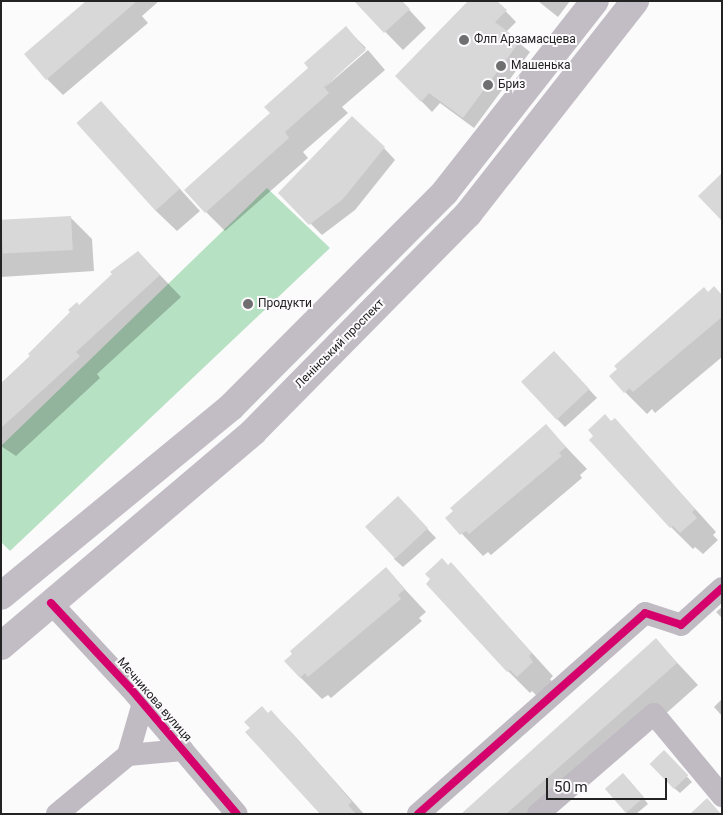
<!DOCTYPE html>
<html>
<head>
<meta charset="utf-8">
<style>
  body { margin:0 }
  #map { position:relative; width:723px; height:815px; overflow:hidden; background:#fcfbfc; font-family:Roboto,sans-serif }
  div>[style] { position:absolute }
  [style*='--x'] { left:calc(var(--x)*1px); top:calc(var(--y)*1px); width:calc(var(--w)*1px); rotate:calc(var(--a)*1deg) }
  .forest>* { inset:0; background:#b7e1c3 }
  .shadow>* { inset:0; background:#0003 }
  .building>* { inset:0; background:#d9d8d9; transform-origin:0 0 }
  .minor>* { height:22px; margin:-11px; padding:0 11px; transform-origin:11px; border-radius:11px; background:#c0bac2 }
  .major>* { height:28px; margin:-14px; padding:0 14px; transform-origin:14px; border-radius:14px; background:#c2bdc5 }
  .cycleway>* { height:8px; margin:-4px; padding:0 4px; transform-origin:4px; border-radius:4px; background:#d6006c }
  .dots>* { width:14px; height:14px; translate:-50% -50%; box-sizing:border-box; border:2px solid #fcfafd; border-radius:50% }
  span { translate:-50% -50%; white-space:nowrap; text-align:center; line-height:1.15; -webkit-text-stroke:4px #fcfafd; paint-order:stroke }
  .poi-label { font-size:12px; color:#232324 }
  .left { translate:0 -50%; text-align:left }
  .street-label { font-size:12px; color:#232324 }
  .frame { position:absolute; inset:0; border:2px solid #232324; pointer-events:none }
  .scale { position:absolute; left:546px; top:778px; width:121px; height:22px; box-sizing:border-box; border:2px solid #232324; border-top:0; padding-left:6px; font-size:15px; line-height:18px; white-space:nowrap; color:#232324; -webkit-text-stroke:4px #fcfafd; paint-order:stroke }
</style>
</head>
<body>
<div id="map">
  <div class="forest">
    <i style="clip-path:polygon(267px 188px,330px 248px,10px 551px,1px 542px,1px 446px)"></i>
  </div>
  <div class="shadow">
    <i style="clip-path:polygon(88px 1px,159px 1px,142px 16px,148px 23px,63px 95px,47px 79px)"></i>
    <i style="clip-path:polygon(355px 1px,401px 1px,426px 28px,403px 50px)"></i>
    <i style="clip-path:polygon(496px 1px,516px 22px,506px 32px,530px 52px,474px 128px,440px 103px,432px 112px,397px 76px)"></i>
    <i style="clip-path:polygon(538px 1px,570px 1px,558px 17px)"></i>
    <i style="clip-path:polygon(346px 28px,366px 48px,324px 88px,368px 50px,385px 70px,342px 107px,348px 113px,303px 152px,308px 158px,225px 231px,206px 212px,272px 113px)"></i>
    <i style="clip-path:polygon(101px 102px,200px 211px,177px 231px,155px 210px)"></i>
    <i style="clip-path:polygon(384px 148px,395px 160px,355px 210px,322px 235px,280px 193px)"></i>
    <i style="clip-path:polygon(70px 217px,92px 239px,94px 271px,1px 277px,1px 221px)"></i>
    <i style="clip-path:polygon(138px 252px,181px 297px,97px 374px,100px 378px,16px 456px,1px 446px,1px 384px)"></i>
    <i style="clip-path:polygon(708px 293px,722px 296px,722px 357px,655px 413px,652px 409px,647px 414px,625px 392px)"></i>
    <i style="clip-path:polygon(563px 361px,597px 398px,565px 427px,557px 419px)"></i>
    <i style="clip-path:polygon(615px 420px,716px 532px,713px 535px,718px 540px,703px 554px,695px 547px,693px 549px,671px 527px,590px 440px)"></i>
    <i style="clip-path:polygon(546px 426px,587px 469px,580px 475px,582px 478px,491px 555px,488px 552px,483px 556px,447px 518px)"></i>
    <i style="clip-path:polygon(398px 498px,436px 538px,403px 567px,394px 559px)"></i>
    <i style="clip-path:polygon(451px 564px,553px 676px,550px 679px,554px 684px,539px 698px,532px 691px,530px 693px,508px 671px,448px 566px)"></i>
    <i style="clip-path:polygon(386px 569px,426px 612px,419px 618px,422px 621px,331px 698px,328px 695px,322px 699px,300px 677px)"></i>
    <i style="clip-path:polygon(722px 607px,722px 618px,716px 612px)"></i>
    <i style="clip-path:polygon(656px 640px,698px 685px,553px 814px,463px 814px)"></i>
    <i style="clip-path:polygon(722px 699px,722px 716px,714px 707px)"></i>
    <i style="clip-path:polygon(271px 712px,293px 734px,364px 814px,322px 814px,268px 715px)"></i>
    <i style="clip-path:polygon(669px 757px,692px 782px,680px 793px,674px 788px)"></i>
    <i style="clip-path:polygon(629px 780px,648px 804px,636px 814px,628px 814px,607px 789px)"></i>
  </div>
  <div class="building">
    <i style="clip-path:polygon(86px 1px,137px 1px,46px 80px,24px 54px)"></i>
    <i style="clip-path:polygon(354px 1px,402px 1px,410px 9px,384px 33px)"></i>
    <i style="clip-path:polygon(468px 1px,497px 1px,507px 10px,495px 22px,520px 41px,463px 118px,429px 93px,421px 102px,395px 76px)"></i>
    <i style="clip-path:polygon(346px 26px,366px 50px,324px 87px,329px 93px,285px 132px,289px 138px,205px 213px,184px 190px,270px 113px,264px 107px,308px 68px,304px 63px)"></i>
    <i style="left:101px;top:101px;width:118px;height:33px;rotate:48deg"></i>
    <i style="clip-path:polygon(352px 116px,385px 147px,343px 199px,309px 225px,278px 193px)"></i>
    <i style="clip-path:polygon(722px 173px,722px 221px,698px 196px)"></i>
    <i style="left:71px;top:216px;width:34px;height:70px;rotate:87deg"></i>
    <i style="clip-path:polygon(138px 251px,160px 275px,76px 352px,80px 356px,1px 428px,1px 383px,30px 356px,28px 354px,70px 312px,68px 310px,77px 302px,79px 305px,112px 274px,110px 272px)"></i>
    <i style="clip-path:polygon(714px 286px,722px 295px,722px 317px,633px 392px,629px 388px,624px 393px,609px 376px,617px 369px,614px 366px,704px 287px,708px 292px)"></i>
    <i style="left:554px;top:351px;width:52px;height:45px;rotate:47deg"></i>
    <i style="clip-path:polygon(605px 414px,611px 421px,615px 418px,695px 509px,692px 512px,697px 518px,680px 533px,673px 526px,670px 528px,589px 440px,593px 436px,588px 430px)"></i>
    <i style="clip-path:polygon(546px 424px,566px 447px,559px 453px,562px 456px,469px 534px,466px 531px,460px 535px,445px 518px,453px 511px,450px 508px)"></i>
    <i style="left:398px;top:496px;width:44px;height:45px;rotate:47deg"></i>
    <i style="clip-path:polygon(442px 558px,448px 565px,451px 562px,532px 653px,529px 656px,533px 662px,517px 677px,510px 670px,507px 672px,426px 584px,430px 579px,425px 574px)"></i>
    <i style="clip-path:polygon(386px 567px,405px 589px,398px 595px,401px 599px,308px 677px,305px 673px,300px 678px,284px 661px,292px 654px,290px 651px)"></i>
    <i style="clip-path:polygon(656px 638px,677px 663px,506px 814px,461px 814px)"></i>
    <i style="clip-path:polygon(262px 706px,268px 713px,271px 710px,330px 776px,352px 802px,348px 805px,356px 814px,320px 814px,245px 732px,250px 728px,244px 722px)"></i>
    <i style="left:664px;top:750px;width:35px;height:20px;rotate:46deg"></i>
    <i style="left:623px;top:773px;width:32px;height:24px;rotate:49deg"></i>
    <i style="clip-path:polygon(707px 798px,721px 814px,690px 814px)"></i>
  </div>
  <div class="minor">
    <i style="--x:51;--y:603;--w:116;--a:47.1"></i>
    <i style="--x:130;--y:688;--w:165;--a:49.7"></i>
    <i style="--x:143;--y:703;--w:54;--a:106.1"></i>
    <i style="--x:128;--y:755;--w:55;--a:-5.2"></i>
    <i style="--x:57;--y:814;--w:92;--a:-39.7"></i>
    <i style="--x:418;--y:814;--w:303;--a:-41.5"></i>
    <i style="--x:645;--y:613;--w:38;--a:18"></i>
    <i style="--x:681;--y:625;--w:55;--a:-42.1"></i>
    <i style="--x:538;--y:814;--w:153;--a:-40.8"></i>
    <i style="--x:654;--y:714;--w:107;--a:50.3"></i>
  </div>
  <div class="major">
    <i style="--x:1;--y:596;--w:298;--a:-39.4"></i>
    <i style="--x:231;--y:407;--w:303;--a:-45.1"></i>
    <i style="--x:445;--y:192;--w:243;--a:-51.9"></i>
    <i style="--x:1;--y:646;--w:331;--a:-40.3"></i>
    <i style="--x:253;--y:432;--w:306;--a:-45.4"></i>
    <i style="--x:468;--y:214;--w:271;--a:-51.9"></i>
  </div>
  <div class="cycleway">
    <i style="--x:51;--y:603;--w:116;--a:47.1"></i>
    <i style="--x:130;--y:688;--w:165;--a:49.7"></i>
    <i style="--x:418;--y:814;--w:303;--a:-41.5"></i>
    <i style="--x:645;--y:613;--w:38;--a:18"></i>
    <i style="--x:681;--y:625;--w:55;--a:-42.1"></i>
  </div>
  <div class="dots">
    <i style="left:464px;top:40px;background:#6f6f70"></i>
    <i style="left:501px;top:66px;background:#6f6f70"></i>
    <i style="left:488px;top:85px;background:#6f6f70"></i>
    <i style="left:248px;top:304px;background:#6f6f70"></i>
  </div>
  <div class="poi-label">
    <span class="left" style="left:474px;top:40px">Флп Арзамасцева</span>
    <span class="left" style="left:511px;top:66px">Машенька</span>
    <span class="left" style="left:498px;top:85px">Бриз</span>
    <span class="left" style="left:258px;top:304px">Продукти</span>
  </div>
  <div class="street-label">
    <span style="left:340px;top:344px;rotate:-45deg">Ленінський проспект</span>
    <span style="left:154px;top:700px;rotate:49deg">Мєчникова вулиця</span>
  </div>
  <div class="frame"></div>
  <div class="scale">50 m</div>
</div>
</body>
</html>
